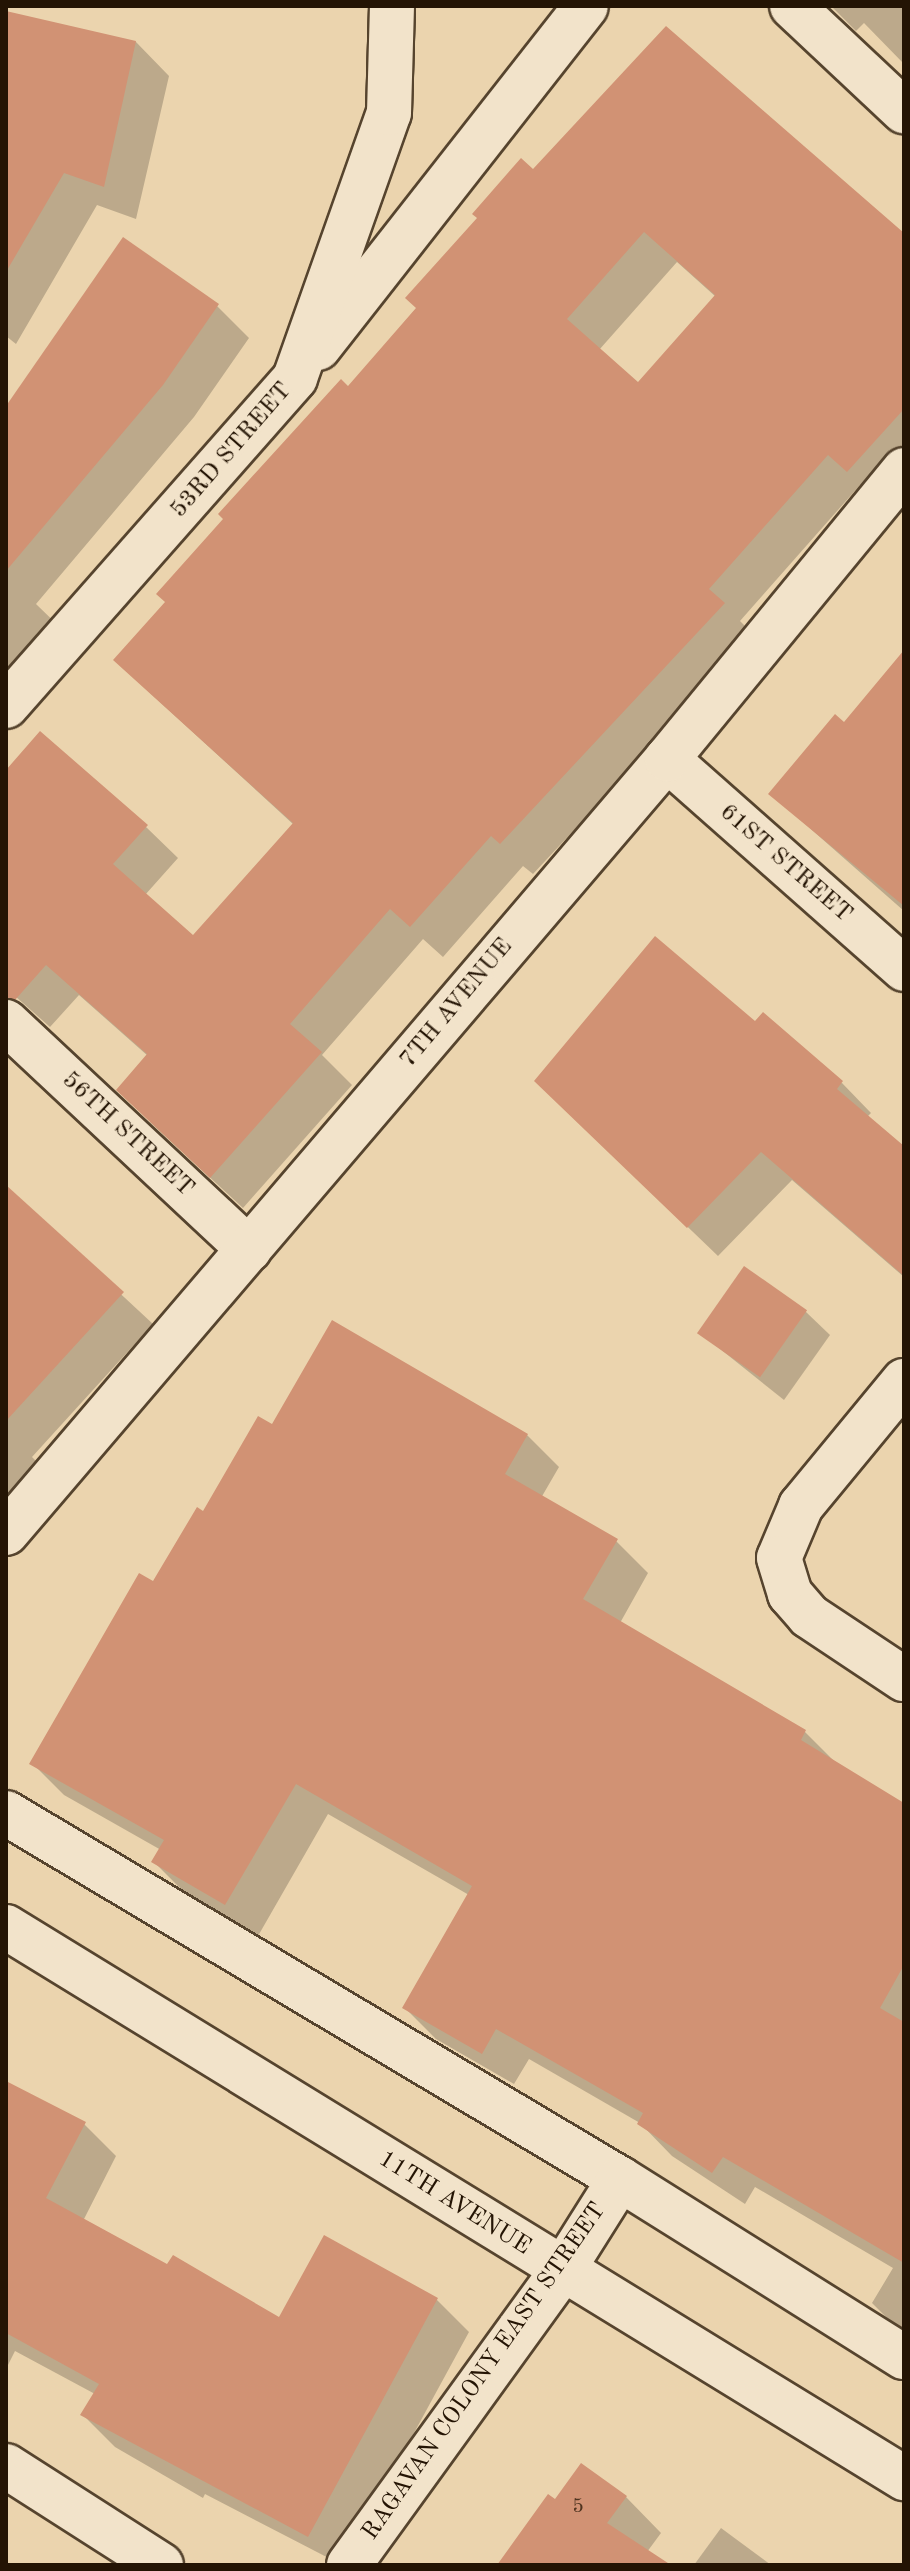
<!DOCTYPE html>
<html>
<head>
<meta charset="utf-8">
<style>
  body { margin:0 }
  #map { position:relative; width:910px; height:2571px; overflow:hidden; background:#ebd4ae; font-family:"Old Standard TT",serif }
  div>[style] { position:absolute }
  [style*='--x'] { left:calc(var(--x)*1px); top:calc(var(--y)*1px); width:calc(var(--w)*1px); rotate:calc(var(--a)*1deg) }
  .shadow>* { inset:0; background:#0003 }
  .building>* { inset:0; background:#d19274; transform-origin:0 0 }
  .roads { filter:drop-shadow(2px 0 #56442e) drop-shadow(-2px 0 #56442e) drop-shadow(0 2px #56442e) drop-shadow(0 -2px #56442e) }
  .street>* { height:44px; margin:-22px; padding:0 22px; transform-origin:22px; border-radius:22px; background:#f2e3ca }
  .secondary>* { height:44px; margin:-22px; padding:0 22px; transform-origin:22px; border-radius:22px; background:#f2e3ca }
  span { translate:-50% -50%; white-space:nowrap; text-align:center; line-height:1.15; -webkit-text-stroke:7px #f2e3ca; paint-order:stroke }
  .number-label { font-size:20px; color:#4f3420 }
  .number-label span { -webkit-text-stroke-width:0 }
  .street-label { font-size:24px; color:#241404 }
  .frame { position:absolute; inset:0; border:8px solid #241404; pointer-events:none }
</style>
</head>
<body>
<div id="map">
  <div class="shadow">
    <i style="clip-path:polygon(831px 6px,904px 6px,904px 64px,864px 23px,856px 31px)"></i>
    <i style="clip-path:polygon(6px 13px,136px 42px,169px 76px,136px 219px,97px 205px,16px 344px,6px 336px)"></i>
    <i style="clip-path:polygon(evenodd,533px 172px,904px 236px,904px 476px,880px 502px,860px 485px,740px 621px,755px 636px,533px 874px,523px 866px,443px 957px,423px 939px,322px 1055px,352px 1085px,243px 1208px,150px 1122px,148px 1056px,79px 995px,50px 1027px,6px 988px,6px 773px,146px 827px,178px 858px,145px 895px,193px 938px,294px 825px,148px 691px,348px 388px,533px 172px,677px 262px,716px 297px,638px 385px,599px 350px,677px 262px)"></i>
    <i style="clip-path:polygon(217px 306px,249px 338px,194px 417px,36px 604px,71px 638px,6px 701px,6px 409px)"></i>
    <i style="clip-path:polygon(904px 653px,904px 911px,771px 794px,844px 725px)"></i>
    <i style="clip-path:polygon(842px 1083px,871px 1113px,867px 1117px,904px 1149px,904px 1277px,792px 1180px,718px 1256px,567px 1111px)"></i>
    <i style="clip-path:polygon(12px 1193px,153px 1324px,32px 1457px,46px 1471px,6px 1514px,6px 1200px)"></i>
    <i style="clip-path:polygon(744px 1269px,806px 1312px,830px 1335px,784px 1400px,699px 1332px)"></i>
    <i style="clip-path:polygon(273px 1427px,527px 1435px,559px 1467px,541px 1498px,616px 1541px,648px 1573px,620px 1623px,805px 1732px,837px 1764px,904px 1804px,904px 2335px,872px 2303px,893px 2268px,755px 2187px,745px 2204px,672px 2156px,640px 2123px,529px 2059px,514px 2084px,436px 2039px,404px 2007px,469px 1895px,328px 1814px,258px 1936px,186px 1894px,154px 1862px,161px 1850px,64px 1795px,32px 1763px,204px 1514px)"></i>
    <i style="clip-path:polygon(6px 2099px,84px 2124px,116px 2156px,83px 2221px,168px 2267px,280px 2319px,437px 2300px,469px 2332px,342px 2565px,205px 2494px,203px 2498px,115px 2447px,83px 2415px,95px 2394px,15px 2351px,6px 2369px)"></i>
    <i style="clip-path:polygon(626px 2497px,661px 2533px,647px 2552px,667px 2565px,500px 2565px,556px 2502px)"></i>
    <i style="clip-path:polygon(721px 2528px,771px 2565px,694px 2565px)"></i>
  </div>
  <div class="building">
    <i style="clip-path:polygon(6px 11px,136px 41px,104px 187px,64px 173px,6px 272px)"></i>
    <i style="clip-path:polygon(evenodd,666px 26px,904px 233px,904px 409px,847px 472px,828px 455px,709px 589px,725px 603px,500px 844px,491px 836px,410px 927px,390px 909px,290px 1024px,322px 1052px,210px 1178px,116px 1090px,147px 1054px,46px 965px,15px 1000px,6px 998px,6px 770px,40px 731px,148px 825px,113px 864px,193px 935px,293px 823px,113px 660px,165px 602px,156px 594px,223px 519px,218px 514px,341px 379px,348px 386px,416px 308px,405px 298px,477px 218px,472px 214px,521px 158px,533px 169px,666px 26px,644px 232px,715px 295px,638px 382px,567px 319px,644px 232px)"></i>
    <i style="clip-path:polygon(123px 237px,219px 304px,163px 385px,6px 571px,6px 406px)"></i>
    <i style="clip-path:polygon(904px 650px,904px 906px,768px 794px,835px 714px,844px 722px)"></i>
    <i style="clip-path:polygon(655px 936px,755px 1021px,763px 1012px,843px 1081px,837px 1089px,904px 1146px,904px 1276px,761px 1152px,687px 1228px,534px 1081px)"></i>
    <i style="clip-path:polygon(6px 1185px,124px 1292px,6px 1421px)"></i>
    <i style="left:744px;top:1266px;width:77px;height:82px;rotate:35deg"></i>
    <i style="clip-path:polygon(332px 1320px,528px 1434px,505px 1474px,618px 1539px,583px 1599px,806px 1730px,801px 1740px,904px 1803px,904px 1965px,880px 2008px,904px 2022px,904px 2263px,723px 2157px,712px 2173px,637px 2124px,643px 2113px,496px 2029px,482px 2054px,402px 2008px,472px 1886px,296px 1784px,225px 1905px,151px 1862px,164px 1840px,29px 1764px,139px 1573px,153px 1581px,197px 1507px,203px 1511px,258px 1416px,272px 1424px)"></i>
    <i style="clip-path:polygon(6px 2081px,86px 2122px,46px 2198px,167px 2264px,173px 2255px,279px 2317px,324px 2235px,438px 2298px,308px 2537px,80px 2415px,99px 2384px,6px 2333px)"></i>
    <i style="clip-path:polygon(581px 2463px,627px 2496px,607px 2523px,671px 2565px,497px 2565px,548px 2494px,555px 2499px)"></i>
  </div>
  <div class="roads">
    <div class="street">
      <i style="--x:792;--y:6;--w:154;--a:43.2"></i>
      <i style="--x:318;--y:348;--w:434;--a:-51.9"></i>
      <i style="--x:6;--y:706;--w:437;--a:-48.6"></i>
      <i style="--x:295;--y:378;--w:281;--a:-70.5"></i>
      <i style="--x:389;--y:113;--w:107;--a:-88.4"></i>
      <i style="--x:667;--y:759;--w:317;--a:41.5"></i>
      <i style="--x:6;--y:1022;--w:333;--a:43.1"></i>
      <i style="--x:904;--y:1381;--w:162;--a:129.5"></i>
      <i style="--x:801;--y:1506;--w:56;--a:112.9"></i>
      <i style="--x:779;--y:1558;--w:38;--a:73"></i>
      <i style="--x:790;--y:1594;--w:29;--a:49"></i>
      <i style="--x:809;--y:1616;--w:114;--a:33.6"></i>
      <i style="--x:6;--y:2466;--w:184;--a:32.6"></i>
    </div>
    <div class="secondary">
      <i style="--x:6;--y:1533;--w:1018;--a:-49.5"></i>
      <i style="--x:667;--y:759;--w:374;--a:-50.6"></i>
      <i style="--x:6;--y:1813;--w:715;--a:30.8"></i>
      <i style="--x:620;--y:2179;--w:335;--a:32.1"></i>
      <i style="--x:6;--y:1927;--w:1054;--a:31.53"></i>
      <i style="--x:349;--y:2565;--w:363;--a:-54.1"></i>
      <i style="--x:562;--y:2271;--w:109;--a:-57.8"></i>
    </div>
  </div>
  <div class="number-label">
    <span style="left:578px;top:2507px">5</span>
  </div>
  <div class="street-label">
    <span style="left:232px;top:451px;rotate:-49deg">53RD STREET</span>
    <span style="left:785px;top:864px;rotate:41deg">61ST STREET</span>
    <span style="left:457px;top:1004px;rotate:-50deg">7TH AVENUE</span>
    <span style="left:127px;top:1135px;rotate:43deg">56TH STREET</span>
    <span style="left:454px;top:2204px;rotate:32deg">11TH AVENUE</span>
    <span style="left:485px;top:2372px;rotate:-55deg">RAGAVAN COLONY EAST STREET</span>
  </div>
  <div class="frame"></div>
</div>
</body>
</html>
